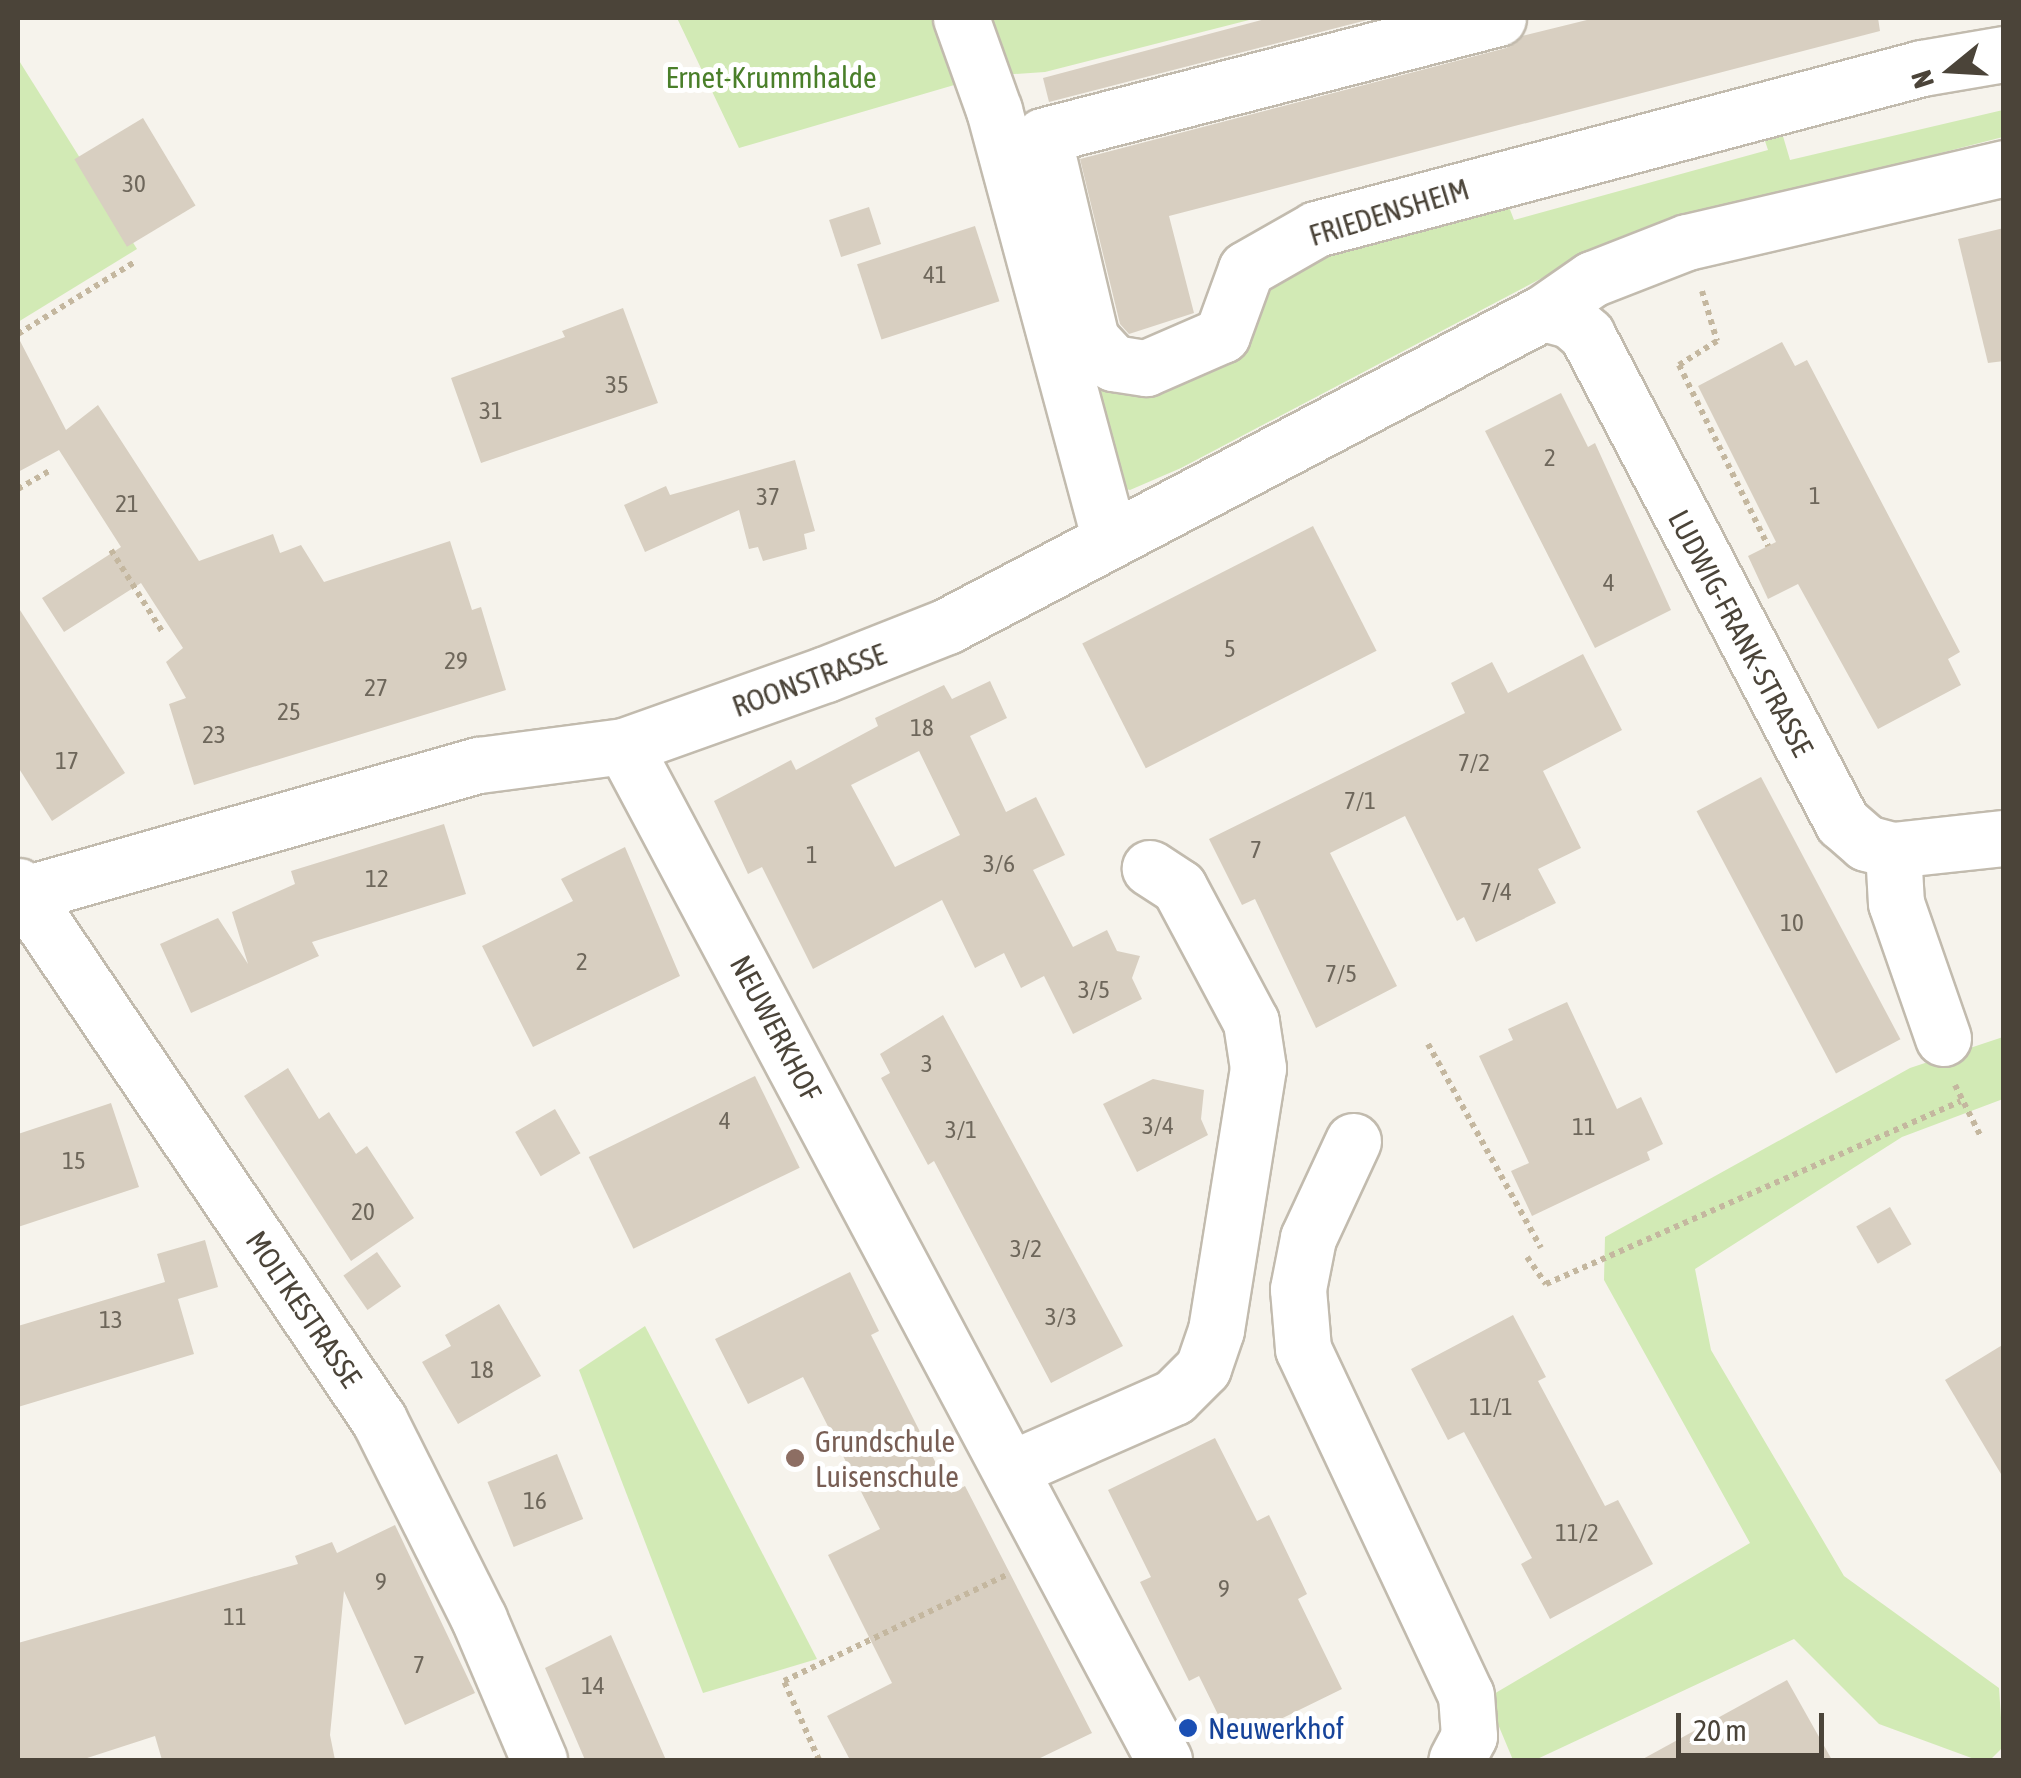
<!DOCTYPE html>
<html>
<head>
<meta charset="utf-8">
<style>
  body { margin:0 }
  #map { position:relative; width:2021px; height:1778px; overflow:hidden; background:#f6f3ec; font-family:"Asap Condensed",sans-serif }
  div>[style] { position:absolute }
  [style*='--x'] { left:calc(var(--x)*1px); top:calc(var(--y)*1px); width:calc(var(--w)*1px); rotate:calc(var(--a)*1deg) }
  .green>* { inset:0; background:#d2eab5 }
  .building>* { inset:0; background:#d8cfc1; transform-origin:0 0 }
  .path>* { height:6px; margin-top:-3px; transform-origin:0; background:repeating-linear-gradient(90deg,#c4b79f 0 5px,transparent 0 10px) }
  .roads { filter:drop-shadow(2px 0 #c2bbae) drop-shadow(-2px 0 #c2bbae) drop-shadow(0 2px #c2bbae) drop-shadow(0 -2px #c2bbae) }
  .minor>* { height:55px; margin:-27.5px; padding:0 27.5px; transform-origin:27.5px; border-radius:27.5px; background:#fff }
  .dots>* { width:28px; height:28px; translate:-50% -50%; box-sizing:border-box; border:5px solid #fff; border-radius:50% }
  span { translate:-50% -50%; white-space:nowrap; text-align:center; line-height:1.15; -webkit-text-stroke:10px #fff; paint-order:stroke }
  .number-label { font-size:25px; color:#6e675b }
  .number-label span { -webkit-text-stroke-width:0 }
  .park-label { font-size:30px; color:#4a7f2a }
  .street-label { font-size:30px; color:#4b4439 }
  .education-label { font-size:30px; color:#785e54 }
  .left { translate:0 -50%; text-align:left }
  .transit-label { font-size:30px; color:#164399 }
  .frame { position:absolute; inset:0; border:20px solid #4b4439; pointer-events:none }
  .north { position:absolute; left:1901px; top:20px; width:100px; height:100px; -webkit-text-stroke:8px #fff; paint-order:stroke; rotate:252deg; font-size:28px; font-weight:700; line-height:40px; text-align:center; color:#4b4439 }
  .north::after { content:''; display:block; margin:auto; width:35px; height:45px; background:#4b4439; clip-path:polygon(50% 0,100% 100%,50% 72%,0 100%) }
  .scale { position:absolute; left:1676px; top:1713px; width:148px; height:45px; box-sizing:border-box; border:5px solid #4b4439; border-top:0; padding-left:12px; font-size:30px; line-height:35px; white-space:nowrap; color:#4b4439; -webkit-text-stroke:8px #fff; paint-order:stroke }
</style>
</head>
<body>
<div id="map">
  <div class="green">
    <i style="clip-path:polygon(677px 18px,1257px 18px,1045px 72px,985px 76px,739px 148px)"></i>
    <i style="clip-path:polygon(18px 59px,137px 249px,18px 322px)"></i>
    <i style="clip-path:polygon(2003px 110px,2003px 137px,1715px 211px,1597px 249px,1181px 468px,1130px 490px,1114px 486px,1082px 358px,1118px 391px,1145px 392px,1245px 347px,1268px 291px,1300px 262px,1502px 189px,1514px 220px,1768px 150px,1761px 129px,1780px 126px,1790px 160px)"></i>
    <i style="clip-path:polygon(2003px 1037px,2003px 1099px,1902px 1137px,1695px 1269px,1711px 1350px,1844px 1576px,1999px 1688px,2003px 1747px,1990px 1760px,1977px 1760px,1879px 1724px,1794px 1639px,1535px 1760px,1513px 1760px,1487px 1698px,1750px 1543px,1604px 1280px,1605px 1237px,1910px 1068px)"></i>
    <i style="clip-path:polygon(645px 1326px,817px 1659px,703px 1693px,579px 1370px)"></i>
  </div>
  <div class="building">
    <i style="clip-path:polygon(1269px 18px,1375px 18px,1049px 102px,1043px 78px)"></i>
    <i style="clip-path:polygon(1595px 18px,1878px 18px,1880px 31px,1169px 216px,1194px 313px,1129px 334px,1120px 324px,1080px 159px,1506px 48px,1522px 36px)"></i>
    <i style="left:143px;top:118px;width:102px;height:80px;rotate:59deg"></i>
    <i style="left:869px;top:207px;width:39px;height:42px;rotate:72deg"></i>
    <i style="left:975px;top:226px;width:79px;height:124px;rotate:72deg"></i>
    <i style="clip-path:polygon(2004px 228px,2004px 361px,1988px 363px,1958px 239px)"></i>
    <i style="clip-path:polygon(623px 308px,658px 403px,481px 463px,451px 378px,565px 337px,562px 331px)"></i>
    <i style="clip-path:polygon(18px 337px,66px 430px,98px 405px,199px 561px,273px 534px,280px 553px,301px 545px,324px 582px,450px 541px,472px 610px,481px 607px,506px 690px,194px 785px,169px 704px,186px 698px,166px 662px,183px 648px,141px 583px,64px 632px,42px 598px,121px 547px,59px 450px,18px 472px)"></i>
    <i style="clip-path:polygon(1782px 342px,1795px 366px,1807px 360px,1960px 652px,1948px 659px,1961px 685px,1878px 729px,1798px 584px,1768px 599px,1748px 556px,1776px 542px,1698px 386px)"></i>
    <i style="clip-path:polygon(1561px 393px,1588px 447px,1595px 443px,1671px 610px,1595px 648px,1485px 431px)"></i>
    <i style="clip-path:polygon(795px 460px,815px 531px,804px 534px,807px 549px,763px 561px,758px 547px,749px 549px,739px 510px,645px 552px,624px 505px,666px 486px,670px 495px)"></i>
    <i style="left:1313px;top:526px;width:140px;height:259px;rotate:63deg"></i>
    <i style="clip-path:polygon(18px 607px,125px 773px,52px 821px,18px 767px)"></i>
    <i style="clip-path:polygon(1583px 654px,1622px 730px,1543px 771px,1581px 848px,1538px 869px,1556px 903px,1476px 942px,1464px 917px,1457px 921px,1405px 816px,1330px 853px,1397px 986px,1316px 1028px,1255px 899px,1242px 905px,1209px 839px,1465px 713px,1451px 683px,1492px 662px,1508px 693px)"></i>
    <i style="clip-path:polygon(evenodd,990px 681px,1007px 718px,970px 736px,1006px 812px,1036px 797px,1065px 855px,1033px 870px,1073px 947px,1107px 930px,1117px 951px,1140px 956px,1132px 978px,1142px 999px,1073px 1034px,1044px 976px,1021px 988px,1004px 953px,975px 968px,942px 900px,813px 969px,762px 867px,748px 874px,714px 801px,791px 760px,796px 770px,878px 726px,875px 718px,944px 685px,952px 699px,990px 681px,919px 751px,960px 835px,895px 867px,851px 785px,919px 751px)"></i>
    <i style="left:1761px;top:777px;width:297px;height:73px;rotate:62deg"></i>
    <i style="clip-path:polygon(444px 824px,466px 894px,312px 942px,319px 956px,191px 1013px,160px 944px,218px 918px,248px 964px,232px 912px,295px 884px,291px 871px)"></i>
    <i style="clip-path:polygon(625px 847px,680px 976px,533px 1047px,482px 946px,573px 901px,561px 879px)"></i>
    <i style="clip-path:polygon(1567px 1002px,1617px 1109px,1641px 1097px,1663px 1144px,1647px 1152px,1650px 1160px,1532px 1216px,1511px 1171px,1529px 1163px,1479px 1056px,1513px 1040px,1508px 1029px)"></i>
    <i style="clip-path:polygon(943px 1015px,1123px 1346px,1051px 1383px,934px 1161px,928px 1165px,881px 1078px,890px 1073px,880px 1054px)"></i>
    <i style="clip-path:polygon(288px 1068px,319px 1119px,329px 1112px,356px 1154px,367px 1146px,414px 1218px,351px 1261px,244px 1096px)"></i>
    <i style="left:755px;top:1076px;width:102px;height:185px;rotate:64deg"></i>
    <i style="clip-path:polygon(1153px 1079px,1204px 1090px,1201px 1119px,1208px 1135px,1137px 1172px,1103px 1104px)"></i>
    <i style="clip-path:polygon(111px 1103px,139px 1187px,18px 1227px,18px 1134px)"></i>
    <i style="left:555px;top:1109px;width:51px;height:46px;rotate:60deg"></i>
    <i style="left:1890px;top:1207px;width:43px;height:39px;rotate:60deg"></i>
    <i style="clip-path:polygon(205px 1240px,218px 1287px,178px 1299px,194px 1354px,18px 1407px,18px 1326px,165px 1282px,157px 1254px)"></i>
    <i style="left:377px;top:1252px;width:42px;height:41px;rotate:55deg"></i>
    <i style="clip-path:polygon(850px 1272px,879px 1331px,871px 1335px,951px 1493px,965px 1486px,1092px 1733px,1036px 1760px,850px 1760px,827px 1716px,892px 1683px,828px 1555px,880px 1529px,803px 1377px,748px 1404px,715px 1339px)"></i>
    <i style="clip-path:polygon(499px 1304px,541px 1376px,458px 1424px,422px 1362px,451px 1346px,445px 1335px)"></i>
    <i style="clip-path:polygon(1513px 1315px,1546px 1377px,1538px 1381px,1605px 1506px,1618px 1500px,1653px 1564px,1550px 1619px,1521px 1564px,1532px 1558px,1464px 1432px,1448px 1440px,1411px 1369px)"></i>
    <i style="clip-path:polygon(2004px 1344px,2004px 1479px,1945px 1380px)"></i>
    <i style="clip-path:polygon(1215px 1438px,1257px 1521px,1269px 1515px,1307px 1594px,1298px 1599px,1342px 1689px,1232px 1743px,1199px 1676px,1189px 1681px,1140px 1582px,1151px 1577px,1108px 1490px)"></i>
    <i style="left:557px;top:1454px;width:70px;height:75px;rotate:68deg"></i>
    <i style="clip-path:polygon(395px 1525px,475px 1693px,405px 1725px,344px 1591px,330px 1735px,335px 1760px,162px 1760px,155px 1736px,81px 1760px,18px 1760px,18px 1643px,298px 1564px,295px 1556px,332px 1542px,337px 1553px)"></i>
    <i style="clip-path:polygon(611px 1635px,641px 1703px,666px 1760px,585px 1760px,573px 1732px,545px 1668px)"></i>
    <i style="clip-path:polygon(1787px 1680px,1832px 1760px,1641px 1760px)"></i>
  </div>
  <div class="path">
    <i style="--x:1702;--y:291;--w:52;--a:73.3"></i>
    <i style="--x:1717;--y:341;--w:45;--a:147.7"></i>
    <i style="--x:1679;--y:365;--w:202;--a:63.8"></i>
    <i style="--x:18;--y:334;--w:139;--a:-31.7"></i>
    <i style="--x:18;--y:489;--w:36;--a:-30"></i>
    <i style="--x:111;--y:550;--w:98;--a:57.9"></i>
    <i style="--x:1428;--y:1044;--w:233;--a:61"></i>
    <i style="--x:1955;--y:1085;--w:58;--a:63.4"></i>
    <i style="--x:1527;--y:1257;--w:33;--a:55"></i>
    <i style="--x:1546;--y:1284;--w:453;--a:-23.8"></i>
    <i style="--x:819;--y:1760;--w:86;--a:-113.9"></i>
    <i style="--x:784;--y:1681;--w:246;--a:-25.5"></i>
  </div>
  <div class="roads">
    <div class="minor">
      <i style="--x:961;--y:18;--w:98;--a:70.3"></i>
      <i style="--x:994;--y:110;--w:442;--a:74.9"></i>
      <i style="--x:1498;--y:18;--w:470;--a:165.5"></i>
      <i style="--x:1043;--y:136;--w:209;--a:76.7"></i>
      <i style="--x:1091;--y:339;--w:33;--a:47"></i>
      <i style="--x:1113;--y:363;--w:33;--a:9"></i>
      <i style="--x:1146;--y:368;--w:83;--a:-23.5"></i>
      <i style="--x:1222;--y:335;--w:70;--a:-70"></i>
      <i style="--x:1246;--y:269;--w:81;--a:-29.7"></i>
      <i style="--x:1316;--y:229;--w:627;--a:-14.88"></i>
      <i style="--x:1922;--y:68;--w:83;--a:-9.7"></i>
      <i style="--x:1543;--y:313;--w:28;--a:15"></i>
      <i style="--x:1570;--y:320;--w:23;--a:41"></i>
      <i style="--x:1587;--y:335;--w:550;--a:62.36"></i>
      <i style="--x:1842;--y:822;--w:32;--a:41"></i>
      <i style="--x:1866;--y:843;--w:28;--a:15"></i>
      <i style="--x:1893;--y:850;--w:112;--a:-6.2"></i>
      <i style="--x:624;--y:746;--w:1149;--a:61.96"></i>
      <i style="--x:1893;--y:850;--w:53;--a:86.8"></i>
      <i style="--x:1896;--y:903;--w:143;--a:70.8"></i>
      <i style="--x:18;--y:886;--w:645;--a:55.94"></i>
      <i style="--x:379;--y:1420;--w:223;--a:63.3"></i>
      <i style="--x:479;--y:1619;--w:153;--a:66.9"></i>
      <i style="--x:18;--y:896;--w:479;--a:-15.9"></i>
      <i style="--x:479;--y:765;--w:146;--a:-7.5"></i>
      <i style="--x:624;--y:746;--w:214;--a:-19.6"></i>
      <i style="--x:826;--y:674;--w:130;--a:-21.6"></i>
      <i style="--x:947;--y:626;--w:673;--a:-27.71"></i>
      <i style="--x:1543;--y:313;--w:60;--a:-34.8"></i>
      <i style="--x:1592;--y:279;--w:102;--a:-21.3"></i>
      <i style="--x:1687;--y:242;--w:326;--a:-13.1"></i>
      <i style="--x:1353;--y:1141;--w:107;--a:114.9"></i>
      <i style="--x:1308;--y:1238;--w:52;--a:101.1"></i>
      <i style="--x:1298;--y:1289;--w:60;--a:85.2"></i>
      <i style="--x:1303;--y:1349;--w:382;--a:64.8"></i>
      <i style="--x:1466;--y:1695;--w:41;--a:85.8"></i>
      <i style="--x:1469;--y:1736;--w:27;--a:118"></i>
      <i style="--x:1013;--y:1468;--w:176;--a:-23.8"></i>
      <i style="--x:1174;--y:1397;--w:41;--a:-45"></i>
      <i style="--x:1203;--y:1368;--w:40;--a:-71.1"></i>
      <i style="--x:1216;--y:1330;--w:265;--a:-80.9"></i>
      <i style="--x:1258;--y:1068;--w:47;--a:-98.7"></i>
      <i style="--x:1251;--y:1022;--w:153;--a:-118.1"></i>
      <i style="--x:1179;--y:887;--w:35;--a:-147"></i>
    </div>
  </div>
  <div class="dots">
    <i style="left:795px;top:1458px;background:#8d6e63"></i>
    <i style="left:1188px;top:1728px;background:#1a4fb4"></i>
  </div>
  <div class="number-label">
    <span style="left:134px;top:183px">30</span>
    <span style="left:935px;top:274px">41</span>
    <span style="left:617px;top:384px">35</span>
    <span style="left:491px;top:410px">31</span>
    <span style="left:1550px;top:457px">2</span>
    <span style="left:1815px;top:495px">1</span>
    <span style="left:768px;top:496px">37</span>
    <span style="left:127px;top:503px">21</span>
    <span style="left:1609px;top:582px">4</span>
    <span style="left:1230px;top:648px">5</span>
    <span style="left:456px;top:660px">29</span>
    <span style="left:376px;top:687px">27</span>
    <span style="left:289px;top:711px">25</span>
    <span style="left:922px;top:727px">18</span>
    <span style="left:214px;top:734px">23</span>
    <span style="left:67px;top:760px">17</span>
    <span style="left:1474px;top:762px">7/2</span>
    <span style="left:1360px;top:800px">7/1</span>
    <span style="left:1256px;top:849px">7</span>
    <span style="left:812px;top:854px">1</span>
    <span style="left:999px;top:863px">3/6</span>
    <span style="left:377px;top:878px">12</span>
    <span style="left:1496px;top:891px">7/4</span>
    <span style="left:1792px;top:922px">10</span>
    <span style="left:582px;top:961px">2</span>
    <span style="left:1341px;top:973px">7/5</span>
    <span style="left:1094px;top:989px">3/5</span>
    <span style="left:927px;top:1063px">3</span>
    <span style="left:725px;top:1120px">4</span>
    <span style="left:1158px;top:1125px">3/4</span>
    <span style="left:1584px;top:1126px">11</span>
    <span style="left:961px;top:1129px">3/1</span>
    <span style="left:74px;top:1160px">15</span>
    <span style="left:363px;top:1211px">20</span>
    <span style="left:1026px;top:1248px">3/2</span>
    <span style="left:1061px;top:1316px">3/3</span>
    <span style="left:111px;top:1319px">13</span>
    <span style="left:482px;top:1369px">18</span>
    <span style="left:1491px;top:1406px">11/1</span>
    <span style="left:535px;top:1500px">16</span>
    <span style="left:1577px;top:1532px">11/2</span>
    <span style="left:381px;top:1581px">9</span>
    <span style="left:1224px;top:1588px">9</span>
    <span style="left:235px;top:1616px">11</span>
    <span style="left:419px;top:1664px">7</span>
    <span style="left:593px;top:1685px">14</span>
  </div>
  <div class="park-label">
    <span style="left:771px;top:77px">Ernet-Krummhalde</span>
  </div>
  <div class="street-label">
    <span style="left:1389px;top:212px;rotate:-17deg">FRIEDENSHEIM</span>
    <span style="left:1741px;top:633px;rotate:62deg">LUDWIG-FRANK-STRASSE</span>
    <span style="left:809px;top:680px;rotate:-20deg">ROONSTRASSE</span>
    <span style="left:776px;top:1028px;rotate:62deg">NEUWERKHOF</span>
    <span style="left:304px;top:1309px;rotate:56deg">MOLTKESTRASSE</span>
  </div>
  <div class="education-label">
    <span class="left" style="left:815px;top:1458px">Grundschule<br>Luisenschule</span>
  </div>
  <div class="transit-label">
    <span class="left" style="left:1208px;top:1728px">Neuwerkhof</span>
  </div>
  <div class="frame"></div>
  <div class="north">N</div>
  <div class="scale">20 m</div>
</div>
</body>
</html>
